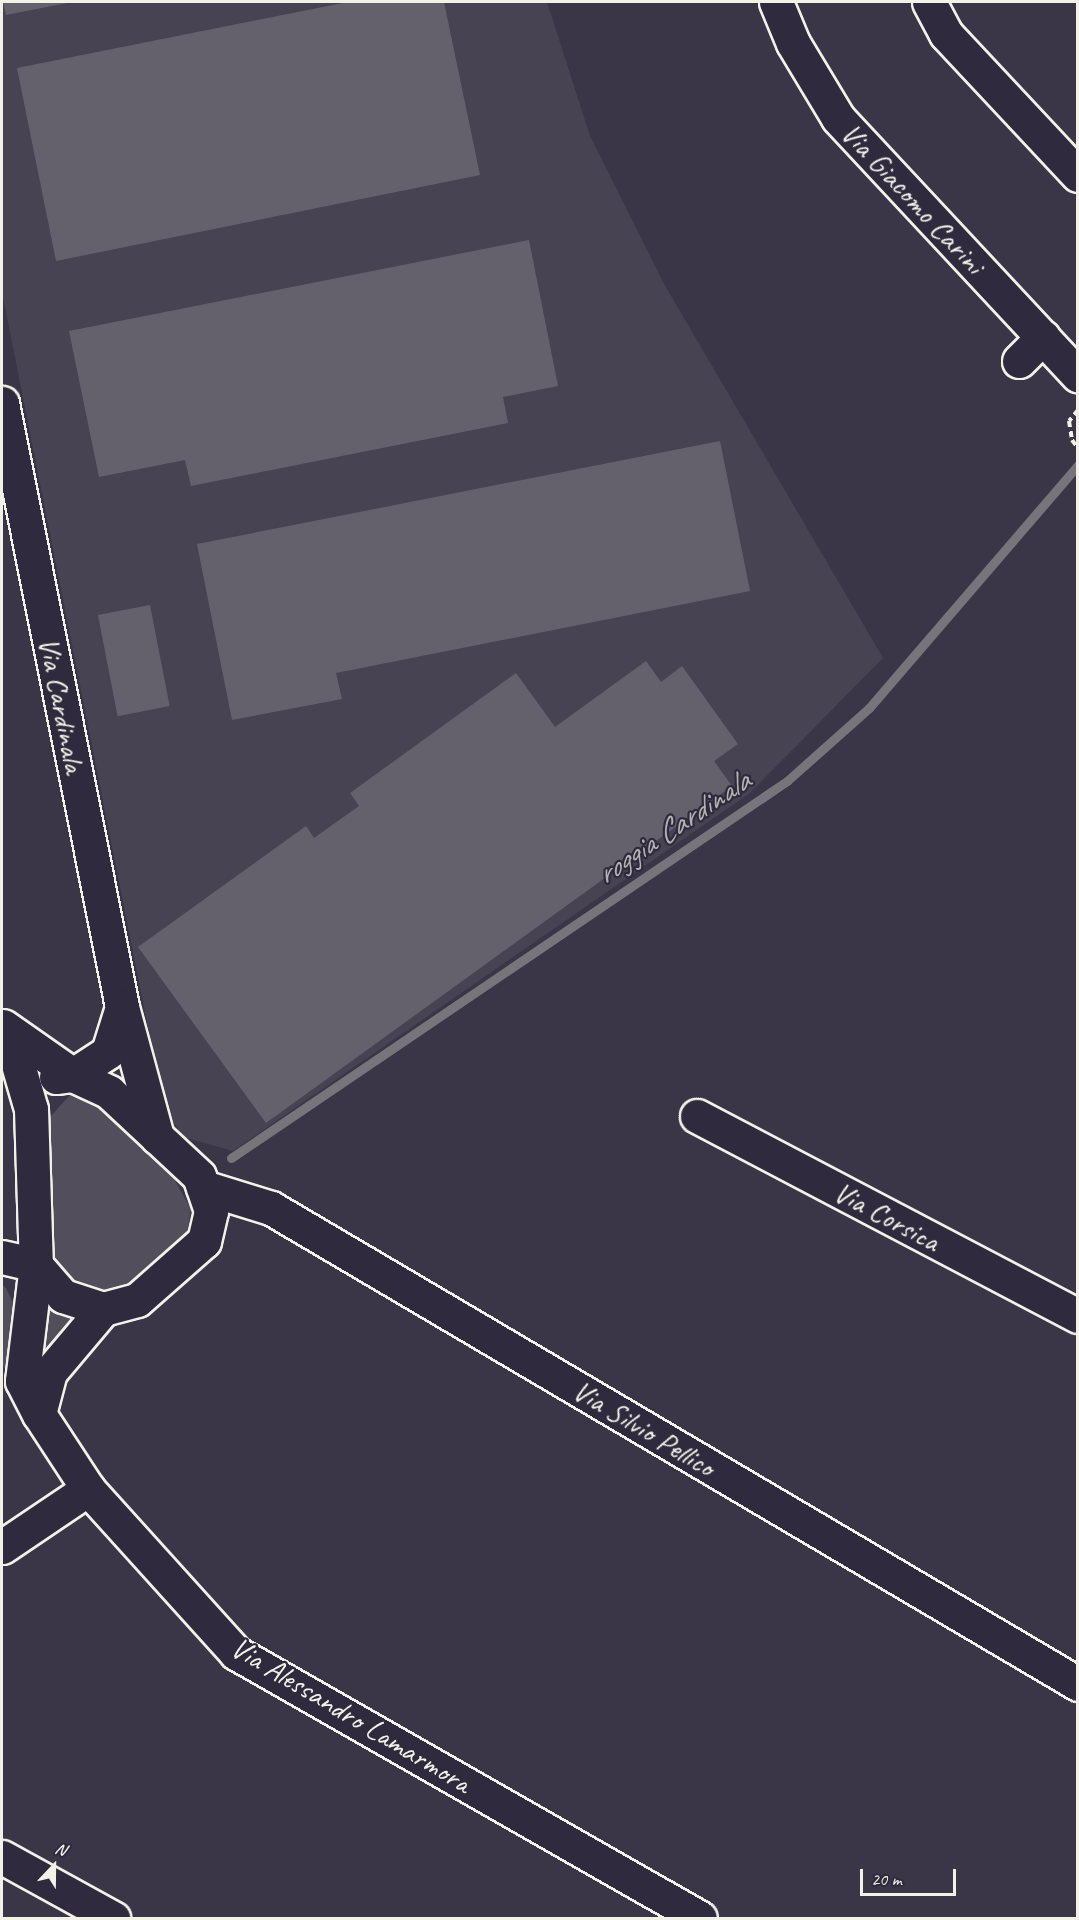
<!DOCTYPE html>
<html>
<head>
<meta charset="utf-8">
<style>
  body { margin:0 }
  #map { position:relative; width:1079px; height:1920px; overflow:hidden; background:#3b3647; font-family:Caveat,sans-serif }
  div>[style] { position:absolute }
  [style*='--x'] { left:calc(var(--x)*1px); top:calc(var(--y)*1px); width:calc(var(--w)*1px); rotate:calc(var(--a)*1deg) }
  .built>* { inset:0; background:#484352 }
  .green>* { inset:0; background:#534e5c }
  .stream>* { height:9px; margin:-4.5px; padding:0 4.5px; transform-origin:4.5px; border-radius:4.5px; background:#78747b }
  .building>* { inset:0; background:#65616c; transform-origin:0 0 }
  .path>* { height:4px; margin-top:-2px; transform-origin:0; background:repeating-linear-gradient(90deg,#f4f1e8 0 6px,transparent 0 10.5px) }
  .roads { filter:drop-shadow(2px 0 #f4f1e8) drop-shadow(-2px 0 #f4f1e8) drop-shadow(0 2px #f4f1e8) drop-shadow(0 -2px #f4f1e8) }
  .minor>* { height:33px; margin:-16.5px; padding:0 16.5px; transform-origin:16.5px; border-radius:16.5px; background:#2f2a3d }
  span { translate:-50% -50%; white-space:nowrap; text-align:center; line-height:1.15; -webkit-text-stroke:4.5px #2f2a3d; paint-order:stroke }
  .street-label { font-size:30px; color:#f4f1e8 }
  .water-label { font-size:32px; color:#b6b2b2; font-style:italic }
  .frame { position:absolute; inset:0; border:3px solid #f4f1e8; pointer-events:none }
  .north { position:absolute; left:24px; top:1836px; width:60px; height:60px; -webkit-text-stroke:4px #2f2a3d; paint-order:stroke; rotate:22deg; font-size:16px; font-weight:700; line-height:24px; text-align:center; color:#f4f1e8 }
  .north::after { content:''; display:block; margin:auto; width:21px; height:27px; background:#f4f1e8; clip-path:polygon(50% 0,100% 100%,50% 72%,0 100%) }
  .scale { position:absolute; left:860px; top:1869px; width:96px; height:27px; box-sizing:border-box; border:3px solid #f4f1e8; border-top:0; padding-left:8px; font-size:18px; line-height:21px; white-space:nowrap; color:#f4f1e8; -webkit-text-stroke:4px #2f2a3d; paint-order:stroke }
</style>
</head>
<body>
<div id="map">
  <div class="built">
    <i style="clip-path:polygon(2px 2px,547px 2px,590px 136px,664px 284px,883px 658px,750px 793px,233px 1151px,183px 1137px,164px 1108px,2px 292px)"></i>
  </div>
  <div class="green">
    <i style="clip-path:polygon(70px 1095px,94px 1104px,174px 1179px,191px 1209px,186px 1239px,137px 1283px,99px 1294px,71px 1281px,55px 1260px,46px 1140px,50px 1117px)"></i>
    <i style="clip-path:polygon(2px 1284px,6px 1288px,15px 1307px,11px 1383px,2px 1363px)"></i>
    <i style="clip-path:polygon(50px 1306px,81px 1321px,44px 1351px)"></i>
  </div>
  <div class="stream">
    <i style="--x:231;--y:1158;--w:672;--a:-34.14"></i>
    <i style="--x:787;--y:781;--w:110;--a:-41.7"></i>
    <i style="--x:869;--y:708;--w:321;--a:-49.3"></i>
  </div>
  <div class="building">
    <i style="clip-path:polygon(3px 2px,67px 2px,67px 3px,6px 15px)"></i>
    <i style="clip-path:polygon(348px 2px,444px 2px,480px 175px,56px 261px,17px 68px)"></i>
    <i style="clip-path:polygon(529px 240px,558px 386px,503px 397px,508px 423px,191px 486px,185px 460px,99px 477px,69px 331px)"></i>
    <i style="clip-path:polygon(720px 441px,750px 591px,336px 673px,342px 699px,232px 720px,197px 544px)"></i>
    <i style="left:150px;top:605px;width:103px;height:53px;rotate:79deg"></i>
    <i style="clip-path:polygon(646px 661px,661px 682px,682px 666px,738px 744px,714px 761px,732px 786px,266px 1123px,138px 947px,306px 826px,314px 838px,359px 806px,350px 793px,516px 673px,555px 727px)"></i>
  </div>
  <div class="path">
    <i style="--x:1078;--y:410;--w:14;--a:129"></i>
    <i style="--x:1069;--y:421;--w:19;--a:81"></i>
    <i style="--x:1072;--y:440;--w:10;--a:53"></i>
  </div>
  <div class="roads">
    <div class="minor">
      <i style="--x:776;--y:2;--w:44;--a:67.5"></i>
      <i style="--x:793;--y:43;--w:87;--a:59"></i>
      <i style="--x:838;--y:118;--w:352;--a:47"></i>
      <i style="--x:929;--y:2;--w:36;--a:62"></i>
      <i style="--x:946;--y:34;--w:193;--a:46.9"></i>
      <i style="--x:1019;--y:361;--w:34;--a:-45"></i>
      <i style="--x:2;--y:403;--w:616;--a:78.76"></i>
      <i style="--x:122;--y:1007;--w:135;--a:74.9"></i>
      <i style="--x:3;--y:1026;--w:85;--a:35"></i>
      <i style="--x:73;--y:1075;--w:40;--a:25"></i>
      <i style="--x:109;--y:1092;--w:123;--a:43"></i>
      <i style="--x:199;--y:1176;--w:37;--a:71"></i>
      <i style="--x:211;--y:1211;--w:31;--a:103"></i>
      <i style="--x:204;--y:1241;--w:89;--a:138.6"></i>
      <i style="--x:137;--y:1300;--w:35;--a:165"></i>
      <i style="--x:103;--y:1309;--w:42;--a:-162"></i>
      <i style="--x:63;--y:1296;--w:41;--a:-131.1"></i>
      <i style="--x:8;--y:1030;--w:82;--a:73.8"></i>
      <i style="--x:31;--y:1109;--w:156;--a:88.2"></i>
      <i style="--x:36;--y:1265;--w:117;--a:96.9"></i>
      <i style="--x:22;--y:1381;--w:37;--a:63"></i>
      <i style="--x:39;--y:1414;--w:90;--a:56.8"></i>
      <i style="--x:88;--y:1489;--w:221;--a:47.9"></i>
      <i style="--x:236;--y:1653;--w:534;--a:29.73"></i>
      <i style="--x:56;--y:1077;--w:17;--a:-7"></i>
      <i style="--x:73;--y:1075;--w:42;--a:-33.3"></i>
      <i style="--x:108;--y:1052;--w:47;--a:-72.7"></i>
      <i style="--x:697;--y:1116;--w:430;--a:27.7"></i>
      <i style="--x:203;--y:1187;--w:71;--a:17.2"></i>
      <i style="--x:271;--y:1208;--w:937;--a:30.53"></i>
      <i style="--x:2;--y:1257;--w:35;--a:13"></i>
      <i style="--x:39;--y:1414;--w:43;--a:-75.3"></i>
      <i style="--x:50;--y:1372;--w:82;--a:-49.9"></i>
      <i style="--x:2;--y:1547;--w:104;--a:-34"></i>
      <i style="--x:2;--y:1857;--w:127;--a:28.8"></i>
    </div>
  </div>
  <div class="street-label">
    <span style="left:913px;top:198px;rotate:47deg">Via Giacomo Carini</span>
    <span style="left:62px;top:705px;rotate:79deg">Via Cardinala</span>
    <span style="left:887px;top:1216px;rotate:28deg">Via Corsica</span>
    <span style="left:644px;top:1428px;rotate:31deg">Via Silvio Pellico</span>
    <span style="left:351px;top:1715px;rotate:31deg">Via Alessandro Lamarmora</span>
  </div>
  <div class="water-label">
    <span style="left:673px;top:828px;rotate:-34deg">roggia Cardinala</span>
  </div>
  <div class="frame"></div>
  <div class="north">N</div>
  <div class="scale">20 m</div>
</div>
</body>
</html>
